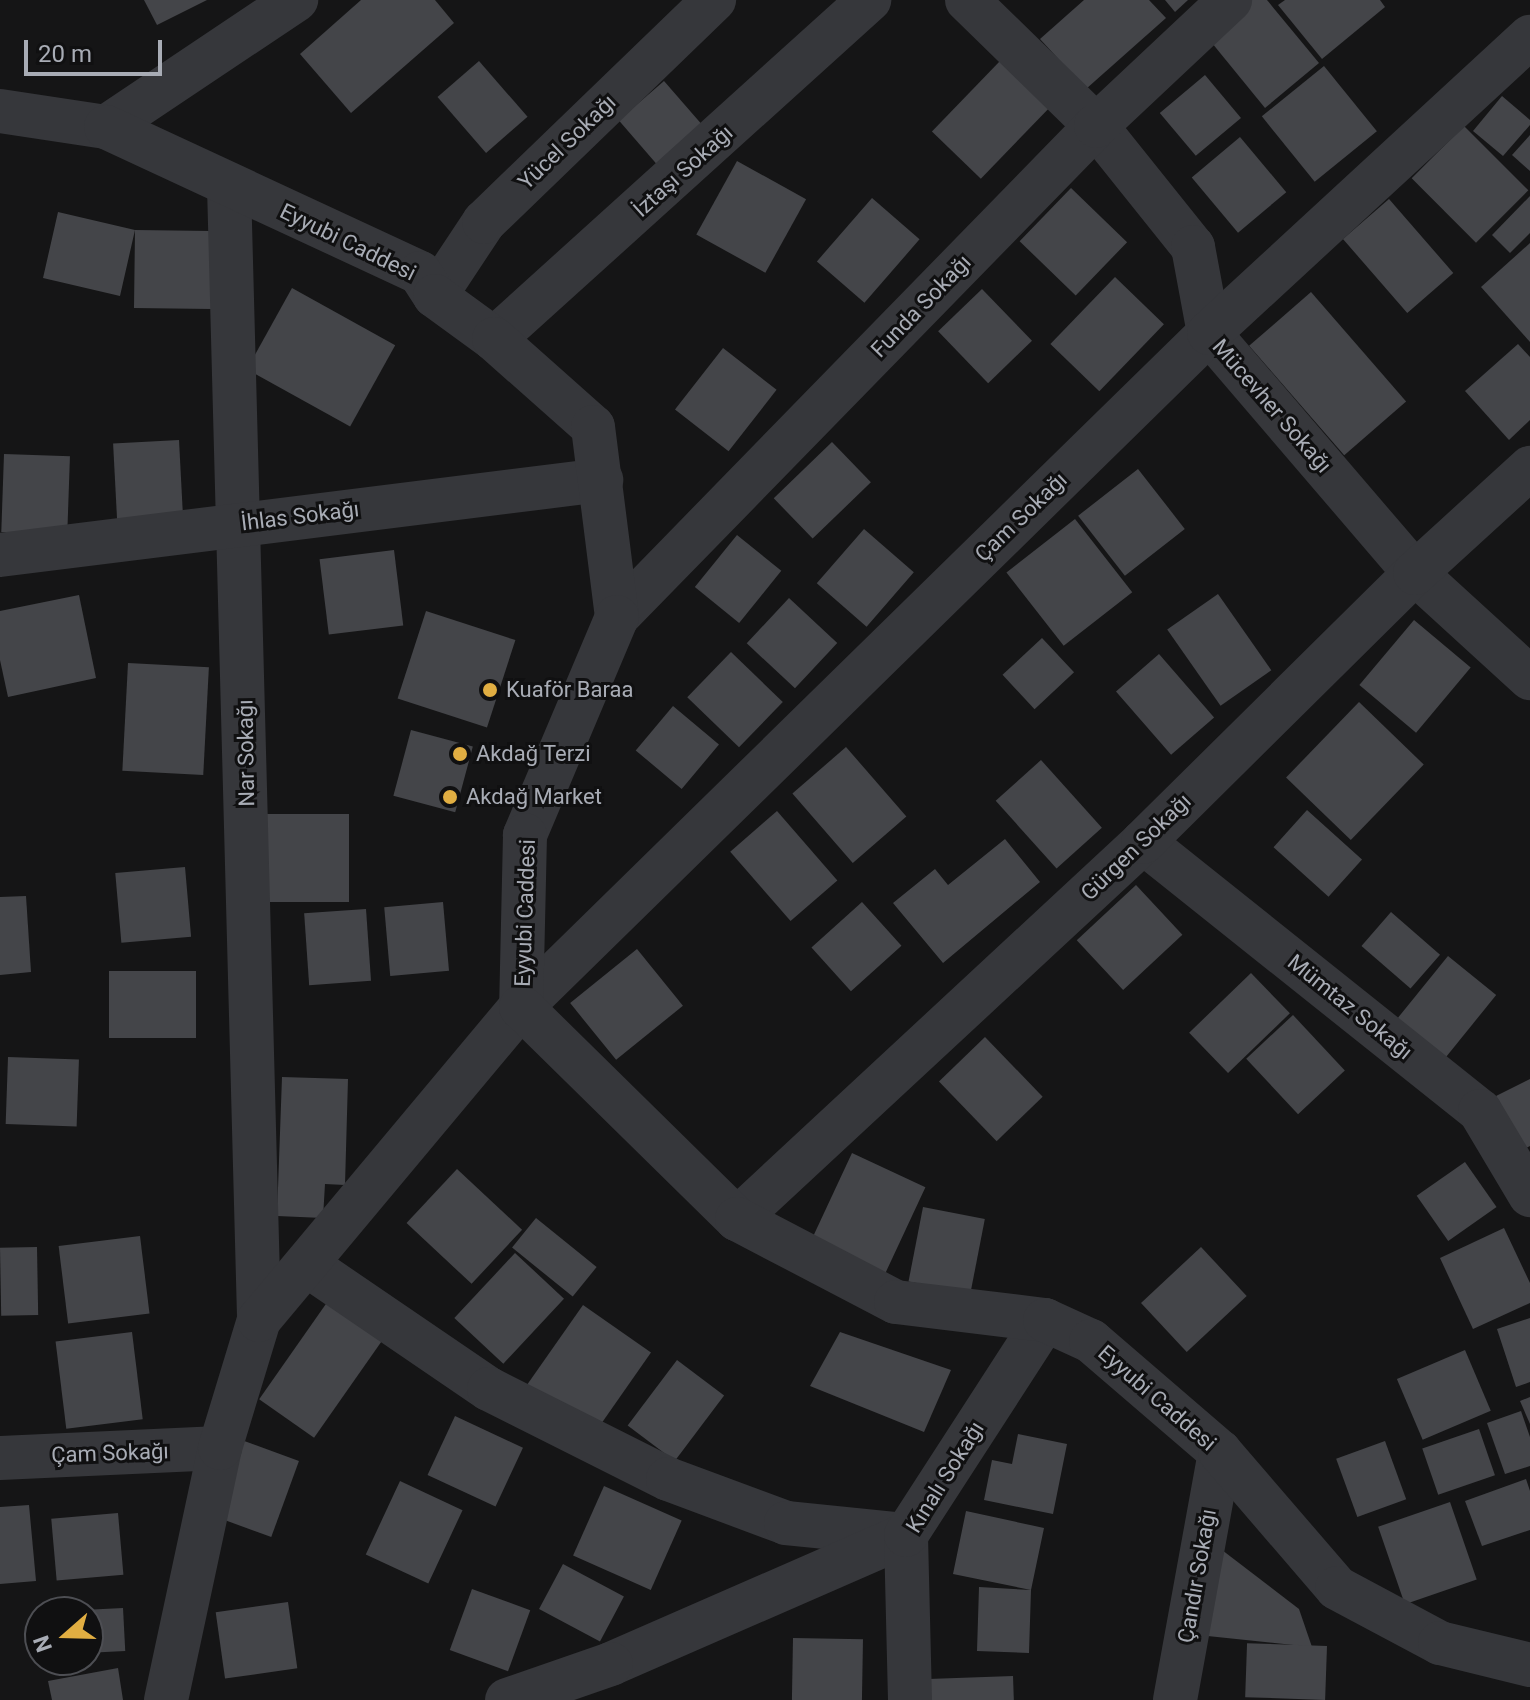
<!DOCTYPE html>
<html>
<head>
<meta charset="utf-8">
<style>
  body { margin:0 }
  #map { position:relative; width:1530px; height:1700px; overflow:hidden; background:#151516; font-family:Roboto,sans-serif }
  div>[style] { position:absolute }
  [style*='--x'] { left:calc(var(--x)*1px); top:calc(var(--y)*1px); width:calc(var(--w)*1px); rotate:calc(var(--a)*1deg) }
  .building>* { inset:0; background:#444549; transform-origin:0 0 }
  .minor>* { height:44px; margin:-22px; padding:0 22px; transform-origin:22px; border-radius:22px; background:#36373b }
  .tertiary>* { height:44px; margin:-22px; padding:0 22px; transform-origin:22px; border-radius:22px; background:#36373b }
  .dots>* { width:22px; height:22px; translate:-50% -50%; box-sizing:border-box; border:4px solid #101011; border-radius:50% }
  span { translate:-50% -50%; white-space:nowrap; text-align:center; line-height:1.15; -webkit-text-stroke:6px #101011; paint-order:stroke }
  .street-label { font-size:22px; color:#a8acb5 }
  .poi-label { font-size:22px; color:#a8acb5 }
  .left { translate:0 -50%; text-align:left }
  .north { position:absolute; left:24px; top:1596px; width:80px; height:80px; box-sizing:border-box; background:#101011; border:2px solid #4d4e53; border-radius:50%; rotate:250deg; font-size:22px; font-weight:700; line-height:32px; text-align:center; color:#a8acb5 }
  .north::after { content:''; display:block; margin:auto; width:28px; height:36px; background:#e1ae42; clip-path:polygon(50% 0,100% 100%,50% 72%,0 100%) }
  .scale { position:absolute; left:24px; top:40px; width:138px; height:36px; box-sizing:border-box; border:4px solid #a8acb5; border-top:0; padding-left:10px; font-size:24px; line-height:28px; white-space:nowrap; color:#a8acb5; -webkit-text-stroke:6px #101011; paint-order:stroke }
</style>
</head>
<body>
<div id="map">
  <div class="building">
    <i style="clip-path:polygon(144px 0,207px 0,157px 25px)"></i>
    <i style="clip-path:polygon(361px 0,435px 0,454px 23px,351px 113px,300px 54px)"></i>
    <i style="clip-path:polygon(1084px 0,1149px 0,1166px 18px,1086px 89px,1040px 39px)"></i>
    <i style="clip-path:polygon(1165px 0,1188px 0,1175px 12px)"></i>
    <i style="clip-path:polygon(1243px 0,1267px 0,1319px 63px,1265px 108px,1203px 32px)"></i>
    <i style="clip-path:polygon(1285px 0,1380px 0,1385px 7px,1322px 59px,1278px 5px)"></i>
    <i style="left:479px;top:61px;width:74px;height:55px;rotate:49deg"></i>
    <i style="left:1000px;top:61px;width:68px;height:98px;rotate:44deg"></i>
    <i style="left:1324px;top:66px;width:84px;height:80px;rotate:51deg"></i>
    <i style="left:1205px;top:75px;width:56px;height:59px;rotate:50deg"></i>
    <i style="left:664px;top:81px;width:61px;height:60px;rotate:49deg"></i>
    <i style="clip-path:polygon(1502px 96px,1530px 120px,1530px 125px,1503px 156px,1473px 131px)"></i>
    <i style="left:1464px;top:126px;width:91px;height:74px;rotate:45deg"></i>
    <i style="clip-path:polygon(1530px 135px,1530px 171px,1512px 155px)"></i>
    <i style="left:1240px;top:137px;width:72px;height:63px;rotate:50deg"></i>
    <i style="left:737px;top:161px;width:79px;height:84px;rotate:29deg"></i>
    <i style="left:1071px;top:188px;width:78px;height:74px;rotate:44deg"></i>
    <i style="clip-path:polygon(1530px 196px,1530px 233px,1510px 253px,1492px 235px)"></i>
    <i style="left:872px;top:198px;width:63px;height:84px;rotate:41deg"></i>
    <i style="left:1389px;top:199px;width:98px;height:61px;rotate:49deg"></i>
    <i style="clip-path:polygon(58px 212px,135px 230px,212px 231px,212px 309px,134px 308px,135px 230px,120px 296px,43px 278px)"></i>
    <i style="clip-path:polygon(1530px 243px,1530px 342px,1481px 287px)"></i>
    <i style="left:1115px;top:277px;width:68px;height:93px;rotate:44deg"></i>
    <i style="left:292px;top:288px;width:118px;height:93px;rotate:29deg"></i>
    <i style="left:982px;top:289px;width:72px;height:61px;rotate:46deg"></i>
    <i style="left:1311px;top:292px;width:145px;height:82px;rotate:49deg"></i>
    <i style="clip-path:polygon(1518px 344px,1530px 357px,1530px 420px,1509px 440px,1465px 391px)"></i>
    <i style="left:723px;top:348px;width:68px;height:78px;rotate:38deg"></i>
    <i style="left:179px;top:440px;width:83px;height:66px;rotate:87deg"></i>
    <i style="left:832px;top:442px;width:56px;height:81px;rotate:46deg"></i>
    <i style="left:4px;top:454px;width:66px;height:78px;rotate:2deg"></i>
    <i style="left:1138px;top:469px;width:76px;height:76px;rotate:52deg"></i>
    <i style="left:1075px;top:519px;width:93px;height:87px;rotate:52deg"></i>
    <i style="left:864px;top:529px;width:66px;height:72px;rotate:41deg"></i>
    <i style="left:737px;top:535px;width:57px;height:67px;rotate:39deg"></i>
    <i style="left:394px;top:550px;width:76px;height:75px;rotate:83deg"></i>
    <i style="left:1218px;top:594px;width:93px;height:62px;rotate:55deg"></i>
    <i style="clip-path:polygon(79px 595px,96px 678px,8px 697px,0 660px,0 611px)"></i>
    <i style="left:789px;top:598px;width:66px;height:62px;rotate:43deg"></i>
    <i style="left:426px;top:611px;width:94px;height:92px;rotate:18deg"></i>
    <i style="left:1414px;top:620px;width:74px;height:85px;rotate:40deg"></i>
    <i style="left:1042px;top:638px;width:47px;height:54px;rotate:47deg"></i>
    <i style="left:731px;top:652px;width:72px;height:63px;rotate:44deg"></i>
    <i style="left:1159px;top:654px;width:84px;height:57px;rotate:49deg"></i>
    <i style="left:128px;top:663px;width:81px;height:108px;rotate:3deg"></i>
    <i style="left:1359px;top:702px;width:90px;height:105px;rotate:44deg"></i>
    <i style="left:673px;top:706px;width:60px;height:58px;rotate:40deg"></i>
    <i style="left:411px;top:730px;width:64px;height:68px;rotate:15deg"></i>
    <i style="left:846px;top:747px;width:92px;height:71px;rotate:49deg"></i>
    <i style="left:1041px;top:760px;width:91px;height:61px;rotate:48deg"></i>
    <i style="left:1307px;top:810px;width:74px;height:50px;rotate:42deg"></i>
    <i style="left:777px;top:811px;width:92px;height:62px;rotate:49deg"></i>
    <i style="left:266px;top:814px;width:83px;height:88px"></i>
    <i style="clip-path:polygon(1005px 839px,1040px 882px,943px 963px,893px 903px,935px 869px,948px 885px)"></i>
    <i style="left:185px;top:867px;width:70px;height:70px;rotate:85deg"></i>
    <i style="left:1136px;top:885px;width:68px;height:81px;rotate:47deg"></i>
    <i style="clip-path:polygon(26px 896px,31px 972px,0 975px,0 897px)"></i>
    <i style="left:443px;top:902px;width:69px;height:59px;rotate:85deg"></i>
    <i style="left:862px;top:902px;width:59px;height:68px;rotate:48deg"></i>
    <i style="left:366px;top:909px;width:72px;height:62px;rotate:86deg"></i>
    <i style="left:1391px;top:912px;width:65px;height:45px;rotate:41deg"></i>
    <i style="left:637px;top:949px;width:73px;height:86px;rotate:51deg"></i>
    <i style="left:1448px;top:956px;width:62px;height:89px;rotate:39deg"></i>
    <i style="left:196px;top:971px;width:67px;height:87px;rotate:90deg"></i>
    <i style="left:1251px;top:973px;width:56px;height:86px;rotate:46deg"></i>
    <i style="left:1293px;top:1015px;width:76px;height:64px;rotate:47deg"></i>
    <i style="left:985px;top:1037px;width:83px;height:64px;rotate:46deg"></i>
    <i style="left:8px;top:1057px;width:71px;height:67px;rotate:2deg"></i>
    <i style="clip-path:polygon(282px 1077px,348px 1079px,345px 1185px,325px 1184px,323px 1218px,277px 1216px)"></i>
    <i style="clip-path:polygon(1530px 1079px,1530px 1146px,1522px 1150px,1496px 1096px)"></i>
    <i style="left:852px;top:1153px;width:81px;height:96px;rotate:25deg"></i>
    <i style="left:1465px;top:1162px;width:55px;height:59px;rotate:55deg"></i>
    <i style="left:457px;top:1169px;width:89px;height:74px;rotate:43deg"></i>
    <i style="left:923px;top:1207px;width:63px;height:76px;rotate:11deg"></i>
    <i style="left:536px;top:1218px;width:78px;height:38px;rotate:39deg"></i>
    <i style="clip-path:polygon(1504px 1228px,1530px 1283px,1530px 1303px,1473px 1329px,1440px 1258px)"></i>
    <i style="left:140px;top:1236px;width:78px;height:82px;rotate:83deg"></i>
    <i style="left:37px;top:1247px;width:68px;height:37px;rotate:89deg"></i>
    <i style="left:1201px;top:1247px;width:67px;height:82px;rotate:47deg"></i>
    <i style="left:515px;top:1253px;width:67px;height:89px;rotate:43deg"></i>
    <i style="left:328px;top:1301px;width:67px;height:120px;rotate:35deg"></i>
    <i style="left:583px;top:1305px;width:83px;height:99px;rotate:35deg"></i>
    <i style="clip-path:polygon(1530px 1318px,1530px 1382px,1516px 1387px,1497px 1329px)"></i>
    <i style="left:132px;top:1332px;width:88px;height:77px;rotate:83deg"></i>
    <i style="clip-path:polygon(840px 1332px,951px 1370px,924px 1432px,810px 1386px)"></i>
    <i style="left:1465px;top:1350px;width:66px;height:74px;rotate:67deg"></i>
    <i style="left:677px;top:1360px;width:59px;height:82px;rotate:37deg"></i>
    <i style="clip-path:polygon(1530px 1397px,1530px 1424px,1520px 1401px)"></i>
    <i style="clip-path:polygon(1521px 1411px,1530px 1437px,1530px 1466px,1505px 1474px,1487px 1423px)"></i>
    <i style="left:455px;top:1416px;width:75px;height:65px;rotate:25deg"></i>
    <i style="left:1479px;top:1429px;width:49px;height:60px;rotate:71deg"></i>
    <i style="clip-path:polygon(1018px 1434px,1067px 1444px,1053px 1514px,984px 1500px,992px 1460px,1012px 1464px)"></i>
    <i style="left:236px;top:1438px;width:67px;height:81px;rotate:20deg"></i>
    <i style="left:1385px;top:1441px;width:62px;height:52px;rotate:70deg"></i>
    <i style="clip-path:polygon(1526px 1479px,1530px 1491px,1530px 1530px,1482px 1546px,1465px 1501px)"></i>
    <i style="left:400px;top:1481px;width:69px;height:81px;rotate:25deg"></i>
    <i style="left:604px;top:1486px;width:85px;height:76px;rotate:24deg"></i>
    <i style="left:1450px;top:1502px;width:82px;height:76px;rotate:71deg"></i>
    <i style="clip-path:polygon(29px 1505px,36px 1581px,0 1584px,0 1507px)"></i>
    <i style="clip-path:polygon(966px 1511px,1044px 1528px,1031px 1590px,1029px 1653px,977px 1651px,979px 1587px,1031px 1590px,953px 1574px)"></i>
    <i style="left:118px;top:1513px;width:62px;height:67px;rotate:85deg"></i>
    <i style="clip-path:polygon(1222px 1550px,1299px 1609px,1312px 1647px,1198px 1635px)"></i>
    <i style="left:563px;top:1564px;width:69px;height:51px;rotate:28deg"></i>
    <i style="left:472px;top:1589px;width:62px;height:65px;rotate:20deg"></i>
    <i style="left:288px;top:1602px;width:67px;height:73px;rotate:82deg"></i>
    <i style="left:123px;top:1608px;width:43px;height:35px;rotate:87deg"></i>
    <i style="left:793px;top:1638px;width:70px;height:62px;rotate:1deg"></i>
    <i style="left:1327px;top:1646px;width:54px;height:80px;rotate:92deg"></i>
    <i style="clip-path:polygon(118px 1668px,123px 1700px,52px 1700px,48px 1681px)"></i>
    <i style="left:1013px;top:1676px;width:24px;height:85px;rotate:88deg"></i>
  </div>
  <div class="minor">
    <i style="--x:967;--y:0;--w:180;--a:44.3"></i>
    <i style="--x:1096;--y:126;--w:155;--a:51.3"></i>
    <i style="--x:1193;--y:247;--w:87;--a:79.5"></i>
    <i style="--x:1209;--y:333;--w:316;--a:49.4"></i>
    <i style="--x:1415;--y:573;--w:156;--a:42.4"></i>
    <i style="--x:106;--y:127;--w:229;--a:-33.8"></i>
    <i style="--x:229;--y:186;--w:1134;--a:88.48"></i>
    <i style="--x:435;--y:296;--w:89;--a:-56.5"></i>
    <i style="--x:484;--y:222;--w:320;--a:-44"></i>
    <i style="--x:494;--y:339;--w:506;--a:-42.11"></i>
    <i style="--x:0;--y:555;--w:606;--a:-7.11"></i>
    <i style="--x:617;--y:617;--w:686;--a:-45.71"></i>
    <i style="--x:1096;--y:126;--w:184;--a:-43.2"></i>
    <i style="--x:1143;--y:842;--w:431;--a:38.6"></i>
    <i style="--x:1480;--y:1111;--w:98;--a:59.2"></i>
    <i style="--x:737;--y:1219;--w:554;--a:-42.88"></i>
    <i style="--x:1143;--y:842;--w:383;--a:-44.7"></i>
    <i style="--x:1415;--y:573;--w:156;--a:-42.4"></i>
    <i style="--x:307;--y:1265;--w:220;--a:34.3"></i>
    <i style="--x:489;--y:1389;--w:200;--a:26.7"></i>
    <i style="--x:668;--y:1479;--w:126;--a:20.4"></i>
    <i style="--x:786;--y:1523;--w:121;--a:5.7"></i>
    <i style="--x:906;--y:1535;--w:322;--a:156.4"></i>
    <i style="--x:611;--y:1664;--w:110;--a:160.9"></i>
    <i style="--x:0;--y:1458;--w:220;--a:-2.6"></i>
    <i style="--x:166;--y:1700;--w:258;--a:-77.9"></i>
    <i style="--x:220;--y:1448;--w:134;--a:-73.1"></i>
    <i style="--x:259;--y:1320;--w:408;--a:-50.1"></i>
    <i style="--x:521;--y:1007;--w:963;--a:-44.41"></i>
    <i style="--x:1209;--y:333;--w:437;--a:-42.7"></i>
    <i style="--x:910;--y:1700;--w:165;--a:-91.4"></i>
    <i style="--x:906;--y:1535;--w:256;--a:-57.1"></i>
    <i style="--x:1175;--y:1700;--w:252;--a:-79.7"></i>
  </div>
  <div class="tertiary">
    <i style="--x:0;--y:111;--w:107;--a:8.6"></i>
    <i style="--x:106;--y:127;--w:346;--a:24.9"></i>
    <i style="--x:420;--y:273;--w:27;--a:57"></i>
    <i style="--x:435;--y:296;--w:73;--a:36.1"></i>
    <i style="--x:494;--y:339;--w:132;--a:41.6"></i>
    <i style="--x:593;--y:427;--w:192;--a:82.8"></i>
    <i style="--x:617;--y:617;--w:237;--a:112.9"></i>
    <i style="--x:525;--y:835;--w:172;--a:91.3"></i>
    <i style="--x:521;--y:1007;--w:303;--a:44.5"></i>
    <i style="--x:737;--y:1219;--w:179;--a:27.6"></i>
    <i style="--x:896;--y:1302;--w:150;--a:6.9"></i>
    <i style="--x:1045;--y:1320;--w:51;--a:24.5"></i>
    <i style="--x:1091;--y:1341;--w:170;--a:40.7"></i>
    <i style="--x:1220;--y:1452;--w:179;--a:49.3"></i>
    <i style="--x:1337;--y:1588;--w:117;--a:28.1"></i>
    <i style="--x:1440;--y:1643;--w:93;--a:13.7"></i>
  </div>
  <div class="dots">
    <i style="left:490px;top:690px;background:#e1ae42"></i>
    <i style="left:460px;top:754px;background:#e1ae42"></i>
    <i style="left:450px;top:797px;background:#e1ae42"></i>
  </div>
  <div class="street-label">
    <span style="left:567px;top:142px;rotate:-44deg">Yücel Sokağı</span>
    <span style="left:683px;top:171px;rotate:-42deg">İztaşı Sokağı</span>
    <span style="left:348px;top:242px;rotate:26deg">Eyyubi Caddesi</span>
    <span style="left:921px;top:306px;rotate:-46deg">Funda Sokağı</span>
    <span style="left:1272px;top:406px;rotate:49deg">Mücevher Sokağı</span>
    <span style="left:300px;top:516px;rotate:-7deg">İhlas Sokağı</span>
    <span style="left:1021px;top:517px;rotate:-44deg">Çam Sokağı</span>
    <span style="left:246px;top:753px;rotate:-91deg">Nar Sokağı</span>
    <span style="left:1136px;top:847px;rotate:-44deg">Gürgen Sokağı</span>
    <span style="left:525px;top:913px;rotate:-88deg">Eyyubi Caddesi</span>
    <span style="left:1350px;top:1007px;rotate:39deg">Mümtaz Sokağı</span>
    <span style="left:1157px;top:1398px;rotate:41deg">Eyyubi Caddesi</span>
    <span style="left:110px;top:1453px;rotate:-2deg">Çam Sokağı</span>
    <span style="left:945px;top:1477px;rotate:-58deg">Kınalı Sokağı</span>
    <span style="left:1197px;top:1576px;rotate:-80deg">Çandır Sokağı</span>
  </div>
  <div class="poi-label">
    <span class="left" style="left:506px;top:690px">Kuaför Baraa</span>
    <span class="left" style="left:476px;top:754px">Akdağ Terzi</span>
    <span class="left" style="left:466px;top:797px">Akdağ Market</span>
  </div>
  <div class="north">N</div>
  <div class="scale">20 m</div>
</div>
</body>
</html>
